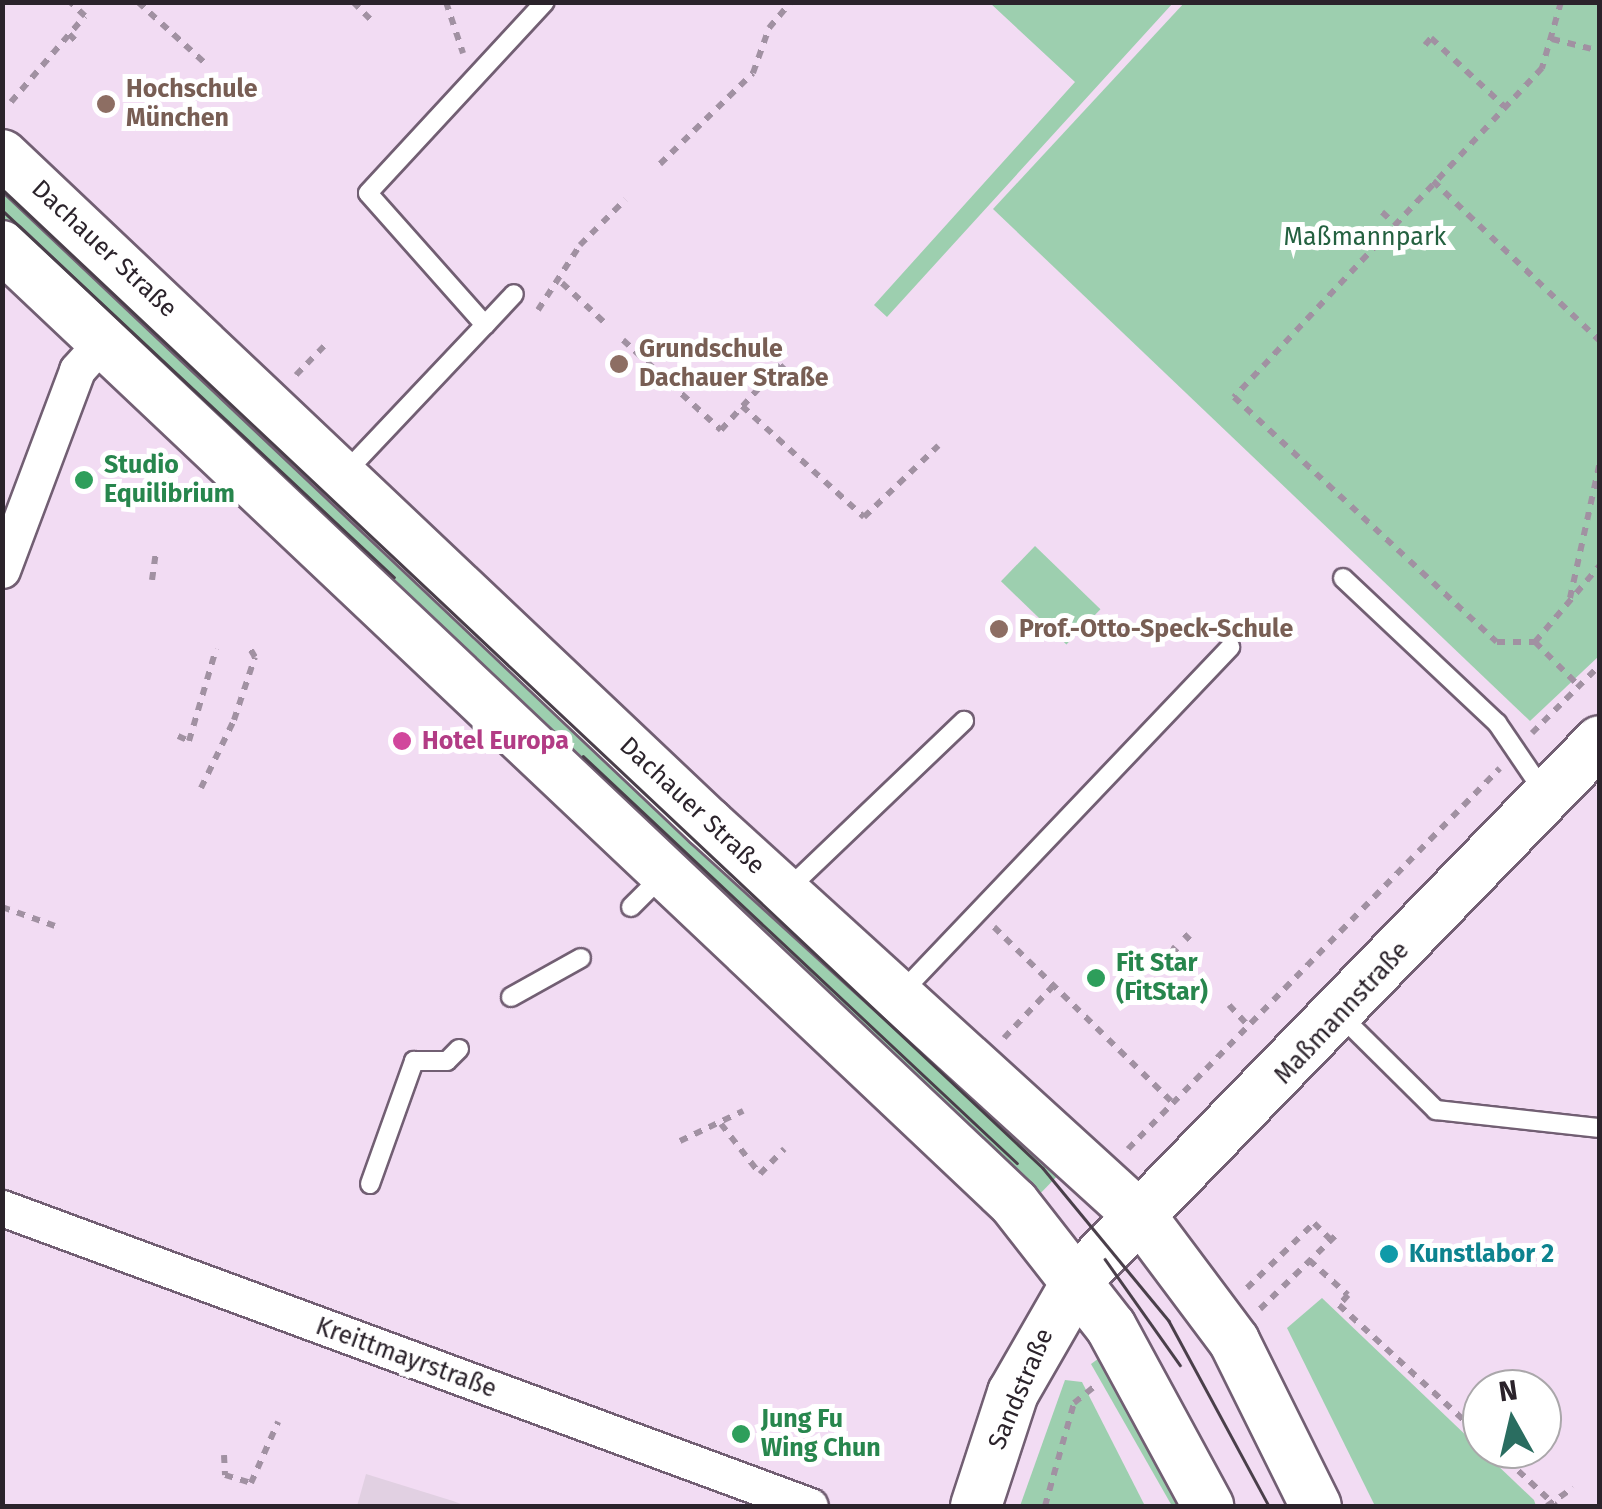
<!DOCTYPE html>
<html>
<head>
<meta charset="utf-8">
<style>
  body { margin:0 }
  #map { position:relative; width:1602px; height:1509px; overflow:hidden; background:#f2dcf3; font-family:"Fira Sans",sans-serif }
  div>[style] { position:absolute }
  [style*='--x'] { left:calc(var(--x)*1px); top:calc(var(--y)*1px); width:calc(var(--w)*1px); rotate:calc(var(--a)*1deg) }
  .commercial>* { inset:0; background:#e1d0e2 }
  .green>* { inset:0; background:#9dcfaf; transform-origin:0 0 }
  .path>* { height:6px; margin-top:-3px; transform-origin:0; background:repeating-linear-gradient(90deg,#a191a2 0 8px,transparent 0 16px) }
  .roads { filter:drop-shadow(2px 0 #725f73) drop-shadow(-2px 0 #725f73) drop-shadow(0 2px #725f73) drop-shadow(0 -2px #725f73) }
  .lane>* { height:18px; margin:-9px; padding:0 9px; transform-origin:9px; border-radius:9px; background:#fff }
  .street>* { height:35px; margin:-17.5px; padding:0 17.5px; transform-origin:17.5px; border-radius:17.5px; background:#fff }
  .secondary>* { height:50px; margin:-25px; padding:0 25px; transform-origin:25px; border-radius:25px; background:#fff }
  .tram>* { height:2.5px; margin:-1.25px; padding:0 1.25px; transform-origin:1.25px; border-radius:1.25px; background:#4a3f4a }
  .dots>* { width:28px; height:28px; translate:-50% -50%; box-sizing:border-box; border:5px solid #fff; border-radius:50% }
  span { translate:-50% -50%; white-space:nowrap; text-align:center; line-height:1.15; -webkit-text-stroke:10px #fff; paint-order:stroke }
  .education-label { font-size:25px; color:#785e54; font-weight:700 }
  .left { translate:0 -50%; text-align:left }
  .park-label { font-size:25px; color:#246140 }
  .street-label { font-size:25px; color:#2b232b }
  .leisure-label { font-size:25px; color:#27864d; font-weight:700 }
  .hotel-label { font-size:25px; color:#b23c85; font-weight:700 }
  .culture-label { font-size:25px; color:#0d838f; font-weight:700 }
  .frame { position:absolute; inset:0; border:5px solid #2b232b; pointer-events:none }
  .north { position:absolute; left:1462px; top:1369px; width:100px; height:100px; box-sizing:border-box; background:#fff; border:2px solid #aaa7aa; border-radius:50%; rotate:352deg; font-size:28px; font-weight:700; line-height:40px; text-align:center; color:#2b232b }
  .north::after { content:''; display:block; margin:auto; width:35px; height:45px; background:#2a6d60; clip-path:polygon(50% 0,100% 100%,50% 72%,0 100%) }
</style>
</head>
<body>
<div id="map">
  <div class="commercial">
    <i style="clip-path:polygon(366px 1474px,453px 1501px,466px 1506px,357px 1506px)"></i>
  </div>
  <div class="green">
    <i style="clip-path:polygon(1185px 2px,1599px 3px,1599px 656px,1530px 721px,993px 209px)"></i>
    <i style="clip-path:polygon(990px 3px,1173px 3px,887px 317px,874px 305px,1075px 82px)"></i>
    <i style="clip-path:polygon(2px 180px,1067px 1166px,1033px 1201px,3px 223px)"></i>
    <i style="left:1035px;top:546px;width:91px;height:49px;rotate:44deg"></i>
    <i style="clip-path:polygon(1322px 1298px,1534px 1500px,1536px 1506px,1375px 1506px,1287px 1328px)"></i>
    <i style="clip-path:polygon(1106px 1353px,1190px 1506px,1172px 1506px,1091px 1364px)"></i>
    <i style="clip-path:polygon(1065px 1380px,1082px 1382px,1145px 1506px,1020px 1506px)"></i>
  </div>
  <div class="path">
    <i style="--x:138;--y:2;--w:92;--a:42.4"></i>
    <i style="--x:353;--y:2;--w:25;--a:45"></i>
    <i style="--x:446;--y:2;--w:54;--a:71.6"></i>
    <i style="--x:1561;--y:2;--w:69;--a:106.1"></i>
    <i style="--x:1542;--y:68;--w:451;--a:133.1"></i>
    <i style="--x:1234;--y:397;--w:359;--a:43"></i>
    <i style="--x:1497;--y:642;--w:38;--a:0"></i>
    <i style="--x:1535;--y:642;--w:101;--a:-49.8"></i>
    <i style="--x:69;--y:34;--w:11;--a:45"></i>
    <i style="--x:1552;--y:39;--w:49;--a:14"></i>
    <i style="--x:1425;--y:45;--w:9;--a:-49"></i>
    <i style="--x:1431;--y:38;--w:100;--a:43"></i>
    <i style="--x:11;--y:102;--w:113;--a:-49.3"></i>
    <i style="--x:85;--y:16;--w:21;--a:-137"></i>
    <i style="--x:660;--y:164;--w:130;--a:-44.4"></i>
    <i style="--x:753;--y:73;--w:48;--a:-70.4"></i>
    <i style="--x:769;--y:28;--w:34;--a:-50"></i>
    <i style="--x:1433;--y:181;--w:231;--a:43.8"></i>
    <i style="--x:1382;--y:212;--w:16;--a:43"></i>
    <i style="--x:562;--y:283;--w:62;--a:43"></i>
    <i style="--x:538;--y:310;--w:77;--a:-57.1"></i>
    <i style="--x:580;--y:245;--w:64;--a:-45"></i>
    <i style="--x:623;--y:340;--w:133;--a:42.6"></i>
    <i style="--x:721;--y:430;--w:88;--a:-47.8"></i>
    <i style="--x:780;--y:365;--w:14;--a:45"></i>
    <i style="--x:296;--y:375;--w:47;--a:-45.9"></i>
    <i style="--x:742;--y:406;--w:165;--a:42.3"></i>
    <i style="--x:864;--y:517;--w:103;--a:-43.8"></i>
    <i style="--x:152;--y:580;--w:27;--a:-82"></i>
    <i style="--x:1570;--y:598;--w:139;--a:-77.6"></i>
    <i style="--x:1535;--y:642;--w:61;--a:45"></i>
    <i style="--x:1532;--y:733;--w:96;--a:-45"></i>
    <i style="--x:178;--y:736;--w:12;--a:24"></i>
    <i style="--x:189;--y:741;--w:96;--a:-73.6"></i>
    <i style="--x:201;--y:788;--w:76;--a:-64.1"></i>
    <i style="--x:234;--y:720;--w:66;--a:-71.6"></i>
    <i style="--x:255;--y:657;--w:12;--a:-121"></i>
    <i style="--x:2;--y:907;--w:56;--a:19.7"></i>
    <i style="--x:994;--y:927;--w:248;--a:44.5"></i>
    <i style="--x:1184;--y:934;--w:11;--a:45"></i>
    <i style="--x:1171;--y:947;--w:12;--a:42"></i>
    <i style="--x:1229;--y:1005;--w:26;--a:47"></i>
    <i style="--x:1004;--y:1038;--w:71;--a:-46.7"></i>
    <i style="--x:721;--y:1124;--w:63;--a:52"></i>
    <i style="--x:760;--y:1174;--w:35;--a:-46"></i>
    <i style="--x:680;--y:1141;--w:70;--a:-25.5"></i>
    <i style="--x:1128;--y:1149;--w:532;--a:-45.68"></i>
    <i style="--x:1309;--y:1260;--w:52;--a:41.9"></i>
    <i style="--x:1348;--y:1295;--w:13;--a:132"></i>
    <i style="--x:1339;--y:1305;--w:195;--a:42.7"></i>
    <i style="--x:1247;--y:1288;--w:93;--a:-44.1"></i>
    <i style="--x:1314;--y:1223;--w:23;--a:45"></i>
    <i style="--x:1260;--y:1309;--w:106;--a:-44.2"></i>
    <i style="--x:1495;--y:1449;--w:83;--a:43.1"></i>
    <i style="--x:224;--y:1455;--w:20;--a:87"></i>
    <i style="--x:225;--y:1475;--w:27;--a:17"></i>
    <i style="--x:251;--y:1483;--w:67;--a:-66.1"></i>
    <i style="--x:1045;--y:1506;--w:107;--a:-74.3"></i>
    <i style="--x:1074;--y:1403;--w:28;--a:-39"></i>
    <i style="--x:1547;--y:1506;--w:32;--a:-35"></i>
  </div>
  <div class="roads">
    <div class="lane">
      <i style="--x:485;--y:325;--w:42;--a:-46.9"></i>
      <i style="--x:343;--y:475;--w:207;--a:-46.6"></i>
      <i style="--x:485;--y:325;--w:176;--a:-131.6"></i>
      <i style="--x:368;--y:193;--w:260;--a:-47.2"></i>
      <i style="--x:1343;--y:578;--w:212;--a:43.3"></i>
      <i style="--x:1497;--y:723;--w:87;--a:55.8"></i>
      <i style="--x:787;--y:890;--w:245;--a:-43.7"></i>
      <i style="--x:631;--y:907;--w:45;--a:-45"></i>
      <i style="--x:900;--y:994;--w:479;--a:-46.4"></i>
      <i style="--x:511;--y:997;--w:80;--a:-29.1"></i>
      <i style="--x:1341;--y:1016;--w:134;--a:44.7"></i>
      <i style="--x:1436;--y:1110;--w:165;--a:6.3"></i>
      <i style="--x:370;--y:1184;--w:131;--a:-70.3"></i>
      <i style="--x:414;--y:1061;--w:33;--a:0"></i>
      <i style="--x:447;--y:1061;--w:17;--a:-45"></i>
    </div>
    <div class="street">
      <i style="--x:2;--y:570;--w:214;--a:-69.4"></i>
      <i style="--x:77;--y:370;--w:40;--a:-48"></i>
      <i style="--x:2;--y:1208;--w:861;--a:20.24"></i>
    </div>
    <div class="secondary">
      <i style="--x:2;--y:155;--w:972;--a:43.42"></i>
      <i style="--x:708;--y:823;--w:587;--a:42.31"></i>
      <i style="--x:1142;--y:1218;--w:154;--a:53.2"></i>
      <i style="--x:1234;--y:1341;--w:184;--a:63.6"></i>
      <i style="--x:2;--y:246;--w:1393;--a:43.4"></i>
      <i style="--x:1014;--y:1203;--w:157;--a:52"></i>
      <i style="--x:1111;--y:1327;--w:204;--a:61.5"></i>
      <i style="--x:976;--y:1506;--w:119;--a:-71.9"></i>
      <i style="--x:1013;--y:1393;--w:133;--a:-60.1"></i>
      <i style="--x:1079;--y:1278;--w:748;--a:-45.87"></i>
    </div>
  </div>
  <div class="tram">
    <i style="--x:2;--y:189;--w:1429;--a:43.24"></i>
    <i style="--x:1043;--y:1168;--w:198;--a:50.5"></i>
    <i style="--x:1169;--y:1321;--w:210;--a:61.6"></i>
    <i style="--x:2;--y:210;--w:537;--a:43.11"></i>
    <i style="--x:583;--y:756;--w:595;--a:43.16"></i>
    <i style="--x:1105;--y:1259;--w:130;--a:54.7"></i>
  </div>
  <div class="dots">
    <i style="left:106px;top:104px;background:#8d6e63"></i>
    <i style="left:619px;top:364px;background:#8d6e63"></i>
    <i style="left:84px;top:480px;background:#2e9e5b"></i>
    <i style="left:999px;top:629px;background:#8d6e63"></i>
    <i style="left:402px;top:741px;background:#d1479c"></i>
    <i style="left:1096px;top:978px;background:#2e9e5b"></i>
    <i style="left:1389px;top:1254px;background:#0f9aa8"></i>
    <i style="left:741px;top:1434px;background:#2e9e5b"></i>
  </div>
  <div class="education-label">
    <span class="left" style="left:126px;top:104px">Hochschule<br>München</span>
    <span class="left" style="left:639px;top:364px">Grundschule<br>Dachauer Straße</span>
    <span class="left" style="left:1019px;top:629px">Prof.-Otto-Speck-Schule</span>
  </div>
  <div class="park-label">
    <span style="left:1365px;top:237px">Maßmannpark</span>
  </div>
  <div class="street-label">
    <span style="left:104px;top:249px;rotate:43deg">Dachauer Straße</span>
    <span style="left:692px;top:806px;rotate:43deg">Dachauer Straße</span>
    <span style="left:1342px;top:1013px;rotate:-47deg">Maßmannstraße</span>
    <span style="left:406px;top:1358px;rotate:20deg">Kreittmayrstraße</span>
    <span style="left:1021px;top:1389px;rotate:-67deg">Sandstraße</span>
  </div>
  <div class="leisure-label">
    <span class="left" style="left:104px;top:480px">Studio<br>Equilibrium</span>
    <span class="left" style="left:1116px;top:978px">Fit Star<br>(FitStar)</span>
    <span class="left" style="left:761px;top:1434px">Jung Fu<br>Wing Chun</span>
  </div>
  <div class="hotel-label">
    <span class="left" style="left:422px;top:741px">Hotel Europa</span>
  </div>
  <div class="culture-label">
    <span class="left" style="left:1409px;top:1254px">Kunstlabor 2</span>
  </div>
  <div class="frame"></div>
  <div class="north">N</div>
</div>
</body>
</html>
